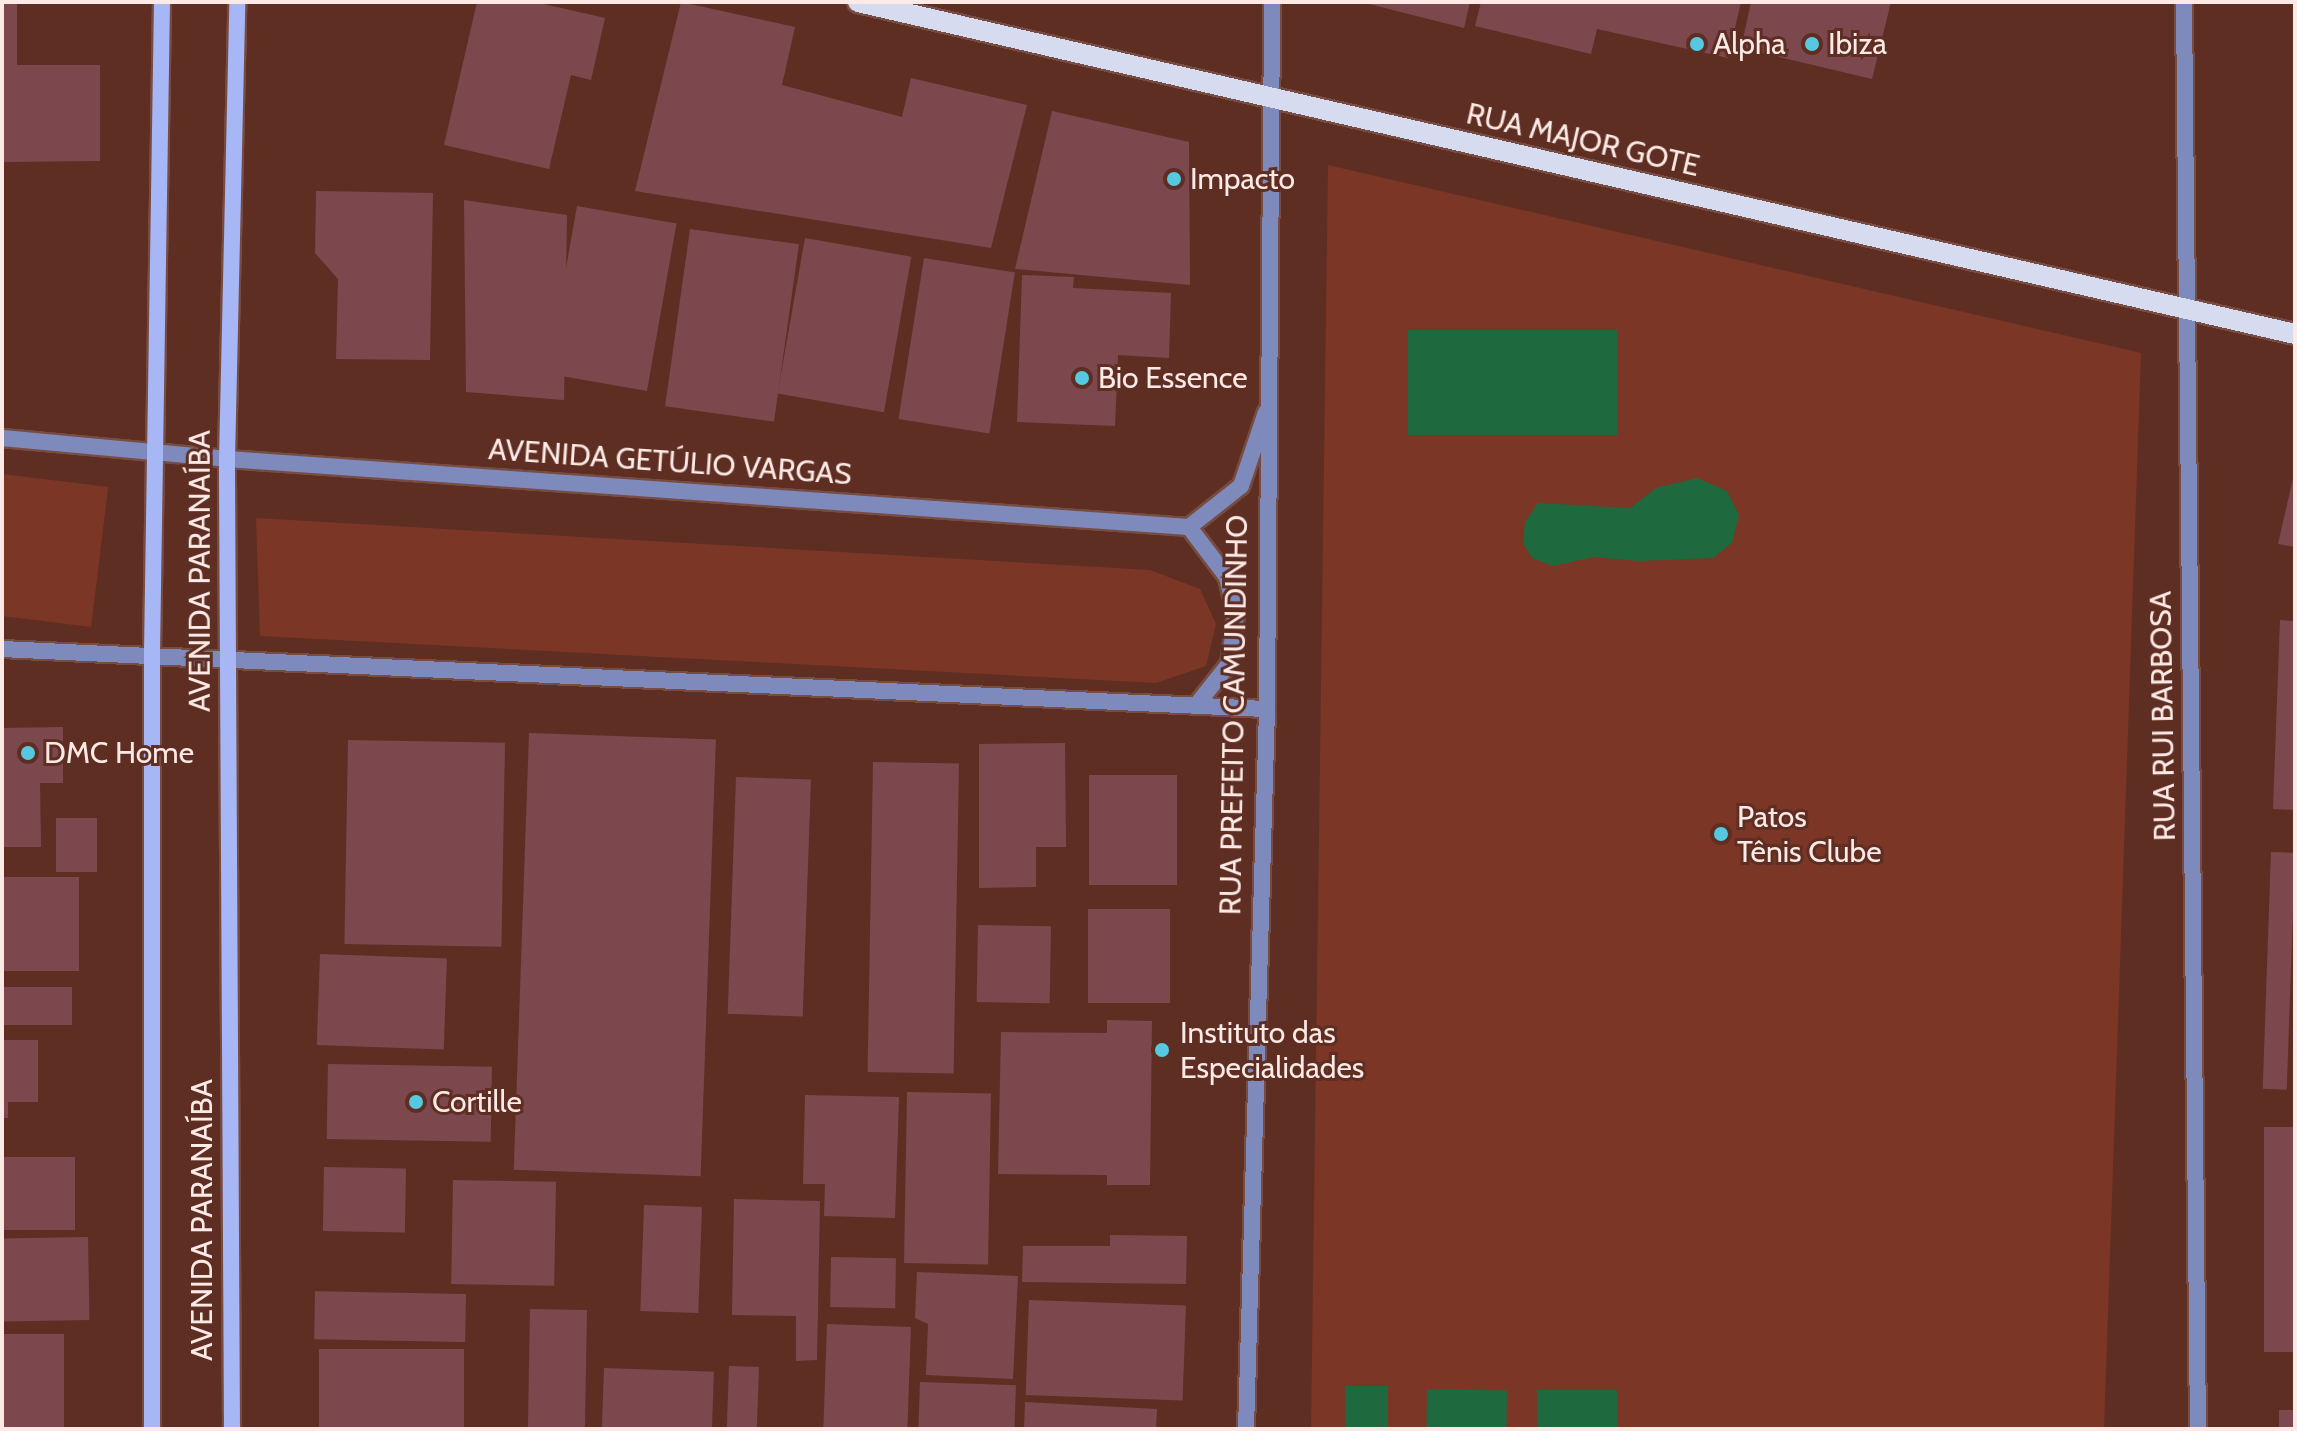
<!DOCTYPE html>
<html>
<head>
<meta charset="utf-8">
<style>
  body { margin:0 }
  #map { position:relative; width:2297px; height:1431px; overflow:hidden; background:#5e2e23; font-family:Cabin,sans-serif }
  div>[style] { position:absolute }
  [style*='--x'] { left:calc(var(--x)*1px); top:calc(var(--y)*1px); width:calc(var(--w)*1px); rotate:calc(var(--a)*1deg) }
  .green>* { inset:0; background:#7c3626; transform-origin:0 0 }
  .water>* { inset:0; background:#1e693e; transform-origin:0 0 }
  .building>* { inset:0; background:#7d484d; transform-origin:0 0 }
  .roads { filter:drop-shadow(2px 0 #774c42) drop-shadow(-2px 0 #774c42) drop-shadow(0 2px #774c42) drop-shadow(0 -2px #774c42) }
  .minor>* { height:16px; margin:-8px; padding:0 8px; transform-origin:8px; border-radius:8px; background:#7f8abc }
  .tertiary>* { height:16px; margin:-8px; padding:0 8px; transform-origin:8px; border-radius:8px; background:#7f8abc }
  .secondary>* { height:16px; margin:-8px; padding:0 8px; transform-origin:8px; border-radius:8px; background:#a7b6f5 }
  .primary>* { height:20px; margin:-10px; padding:0 10px; transform-origin:10px; border-radius:10px; background:#d6dbf0 }
  .dots>* { width:22px; height:22px; translate:-50% -50%; box-sizing:border-box; border:4px solid #5e2e23; border-radius:50% }
  span { translate:-50% -50%; white-space:nowrap; text-align:center; line-height:1.15; -webkit-text-stroke:6px #5e2e23; paint-order:stroke }
  .poi-label { font-size:30px; color:#fde9e5 }
  .left { translate:0 -50%; text-align:left }
  .street-label { font-size:30px; color:#fde9e5 }
  .frame { position:absolute; inset:0; border:4px solid #fde9e5; pointer-events:none }
</style>
</head>
<body>
<div id="map">
  <div class="green">
    <i style="clip-path:polygon(1328px 165px,2141px 353px,2104px 1429px,1311px 1429px)"></i>
    <i style="left:2px;top:474px;width:107px;height:141px;rotate:7deg"></i>
    <i style="clip-path:polygon(256px 518px,1150px 570px,1200px 589px,1216px 624px,1206px 666px,1156px 683px,260px 636px)"></i>
  </div>
  <div class="water">
    <i style="left:1408px;top:330px;width:209px;height:105px"></i>
    <i style="clip-path:polygon(1697px 478px,1727px 491px,1739px 515px,1732px 543px,1713px 558px,1639px 561px,1594px 557px,1553px 566px,1532px 558px,1523px 543px,1525px 522px,1538px 503px,1630px 508px,1656px 488px)"></i>
    <i style="left:1388px;top:1386px;width:43px;height:43px;rotate:90deg"></i>
    <i style="left:1427px;top:1389px;width:80px;height:40px;rotate:1deg"></i>
    <i style="left:1537px;top:1390px;width:80px;height:39px"></i>
  </div>
  <div class="building">
    <i style="clip-path:polygon(2px 2px,17px 2px,17px 65px,100px 65px,100px 161px,2px 162px)"></i>
    <i style="clip-path:polygon(477px 2px,535px 2px,605px 18px,591px 80px,571px 75px,549px 169px,444px 145px)"></i>
    <i style="clip-path:polygon(681px 2px,795px 27px,782px 85px,902px 117px,911px 78px,1027px 105px,991px 248px,635px 191px)"></i>
    <i style="clip-path:polygon(1361px 2px,1470px 2px,1464px 28px)"></i>
    <i style="clip-path:polygon(1481px 2px,1741px 2px,1728px 58px,1597px 29px,1591px 54px,1475px 26px)"></i>
    <i style="clip-path:polygon(1751px 2px,1891px 2px,1872px 79px,1741px 48px)"></i>
    <i style="clip-path:polygon(1052px 111px,1189px 142px,1190px 285px,1015px 269px)"></i>
    <i style="clip-path:polygon(316px 191px,433px 193px,430px 360px,336px 359px,338px 279px,315px 253px)"></i>
    <i style="clip-path:polygon(464px 200px,567px 215px,564px 400px,466px 392px)"></i>
    <i style="left:577px;top:206px;width:101px;height:170px;rotate:10deg"></i>
    <i style="left:690px;top:229px;width:110px;height:179px;rotate:8deg"></i>
    <i style="left:805px;top:238px;width:108px;height:158px;rotate:10deg"></i>
    <i style="left:924px;top:258px;width:92px;height:163px;rotate:9deg"></i>
    <i style="clip-path:polygon(1022px 275px,1074px 277px,1073px 288px,1171px 293px,1169px 358px,1118px 355px,1115px 426px,1017px 422px)"></i>
    <i style="clip-path:polygon(2294px 474px,2295px 474px,2295px 547px,2278px 544px)"></i>
    <i style="clip-path:polygon(2280px 620px,2295px 621px,2295px 810px,2273px 809px)"></i>
    <i style="clip-path:polygon(63px 727px,63px 783px,40px 783px,41px 847px,2px 847px,2px 728px)"></i>
    <i style="left:529px;top:733px;width:187px;height:437px;rotate:2deg"></i>
    <i style="left:348px;top:740px;width:157px;height:204px;rotate:1deg"></i>
    <i style="clip-path:polygon(1065px 743px,1066px 847px,1036px 847px,1036px 887px,979px 888px,979px 744px)"></i>
    <i style="left:873px;top:762px;width:86px;height:310px;rotate:1deg"></i>
    <i style="left:1089px;top:775px;width:88px;height:110px"></i>
    <i style="left:736px;top:777px;width:75px;height:237px;rotate:2deg"></i>
    <i style="left:56px;top:818px;width:41px;height:54px"></i>
    <i style="left:2271px;top:852px;width:24px;height:237px;rotate:2deg"></i>
    <i style="left:2px;top:877px;width:77px;height:94px"></i>
    <i style="left:1088px;top:909px;width:82px;height:94px"></i>
    <i style="left:978px;top:925px;width:73px;height:77px;rotate:1deg"></i>
    <i style="left:320px;top:954px;width:127px;height:91px;rotate:2deg"></i>
    <i style="left:2px;top:987px;width:70px;height:38px"></i>
    <i style="clip-path:polygon(1107px 1020px,1152px 1021px,1150px 1185px,1107px 1185px,1107px 1175px,998px 1174px,1001px 1032px,1107px 1033px)"></i>
    <i style="clip-path:polygon(2px 1040px,38px 1040px,38px 1102px,8px 1102px,8px 1118px,2px 1118px)"></i>
    <i style="left:328px;top:1064px;width:164px;height:75px;rotate:1deg"></i>
    <i style="left:907px;top:1092px;width:84px;height:171px;rotate:1deg"></i>
    <i style="clip-path:polygon(805px 1095px,899px 1097px,895px 1218px,824px 1216px,825px 1184px,803px 1184px)"></i>
    <i style="left:2264px;top:1127px;width:31px;height:225px"></i>
    <i style="left:2px;top:1157px;width:73px;height:73px"></i>
    <i style="left:324px;top:1167px;width:82px;height:64px;rotate:1deg"></i>
    <i style="left:453px;top:1180px;width:103px;height:104px;rotate:1deg"></i>
    <i style="clip-path:polygon(734px 1199px,820px 1201px,817px 1360px,796px 1361px,796px 1316px,732px 1315px)"></i>
    <i style="left:644px;top:1205px;width:58px;height:106px;rotate:2deg"></i>
    <i style="clip-path:polygon(1110px 1235px,1187px 1236px,1186px 1284px,1022px 1282px,1023px 1246px,1110px 1246px)"></i>
    <i style="left:88px;top:1237px;width:83px;height:86px;rotate:89deg"></i>
    <i style="left:831px;top:1257px;width:65px;height:50px;rotate:1deg"></i>
    <i style="clip-path:polygon(917px 1272px,1018px 1276px,1013px 1379px,926px 1375px,928px 1324px,915px 1318px)"></i>
    <i style="left:466px;top:1294px;width:48px;height:151px;rotate:91deg"></i>
    <i style="left:1029px;top:1300px;width:157px;height:95px;rotate:2deg"></i>
    <i style="left:530px;top:1309px;width:57px;height:120px;rotate:1deg"></i>
    <i style="left:827px;top:1324px;width:84px;height:105px;rotate:2deg"></i>
    <i style="left:2px;top:1334px;width:62px;height:95px"></i>
    <i style="left:319px;top:1349px;width:145px;height:80px"></i>
    <i style="left:729px;top:1366px;width:30px;height:63px;rotate:2deg"></i>
    <i style="left:604px;top:1368px;width:110px;height:61px;rotate:2deg"></i>
    <i style="left:920px;top:1382px;width:96px;height:47px;rotate:2deg"></i>
    <i style="clip-path:polygon(1025px 1402px,1157px 1409px,1156px 1429px,1024px 1429px)"></i>
    <i style="left:2279px;top:1410px;width:16px;height:19px"></i>
  </div>
  <div class="roads">
    <div class="minor">
      <i style="--x:2184;--y:2;--w:1427;--a:89.44"></i>
      <i style="--x:1246;--y:1429;--w:720;--a:-88.33"></i>
      <i style="--x:1267;--y:709;--w:707;--a:-89.59"></i>
    </div>
    <div class="tertiary">
      <i style="--x:2;--y:438;--w:226;--a:5.3"></i>
      <i style="--x:227;--y:459;--w:964;--a:4.04"></i>
      <i style="--x:1189;--y:527;--w:66;--a:-38.3"></i>
      <i style="--x:1241;--y:486;--w:78;--a:-71.3"></i>
      <i style="--x:1189;--y:527;--w:63;--a:52.8"></i>
      <i style="--x:1227;--y:577;--w:39;--a:77"></i>
      <i style="--x:1236;--y:615;--w:49;--a:98.1"></i>
      <i style="--x:1229;--y:664;--w:50;--a:128.5"></i>
      <i style="--x:2;--y:649;--w:1266;--a:2.72"></i>
    </div>
    <div class="secondary">
      <i style="--x:152;--y:1429;--w:777;--a:-90"></i>
      <i style="--x:152;--y:652;--w:650;--a:-89.12"></i>
      <i style="--x:232;--y:1429;--w:970;--a:-90.3"></i>
      <i style="--x:227;--y:459;--w:457;--a:-88.7"></i>
    </div>
    <div class="primary">
      <i style="--x:858;--y:2;--w:1475;--a:13.01"></i>
    </div>
  </div>
  <div class="dots">
    <i style="left:1697px;top:44px;background:#56c9e1"></i>
    <i style="left:1812px;top:44px;background:#56c9e1"></i>
    <i style="left:1174px;top:179px;background:#56c9e1"></i>
    <i style="left:1082px;top:378px;background:#56c9e1"></i>
    <i style="left:28px;top:753px;background:#56c9e1"></i>
    <i style="left:1721px;top:834px;background:#56c9e1"></i>
    <i style="left:1162px;top:1050px;background:#56c9e1"></i>
    <i style="left:416px;top:1102px;background:#56c9e1"></i>
  </div>
  <div class="poi-label">
    <span class="left" style="left:1713px;top:44px">Alpha</span>
    <span class="left" style="left:1828px;top:44px">Ibiza</span>
    <span class="left" style="left:1190px;top:179px">Impacto</span>
    <span class="left" style="left:1098px;top:378px">Bio Essence</span>
    <span class="left" style="left:44px;top:753px">DMC Home</span>
    <span class="left" style="left:1737px;top:834px">Patos<br>Tênis Clube</span>
    <span class="left" style="left:1180px;top:1050px">Instituto das<br>Especialidades</span>
    <span class="left" style="left:432px;top:1102px">Cortille</span>
  </div>
  <div class="street-label">
    <span style="left:1583px;top:140px;rotate:13deg">RUA MAJOR GOTE</span>
    <span style="left:670px;top:462px;rotate:4deg">AVENIDA GETÚLIO VARGAS</span>
    <span style="left:200px;top:571px;rotate:-90deg">AVENIDA PARANAÍBA</span>
    <span style="left:1234px;top:715px;rotate:-89deg">RUA PREFEITO CAMUNDINHO</span>
    <span style="left:2163px;top:716px;rotate:-91deg">RUA RUI BARBOSA</span>
    <span style="left:202px;top:1220px;rotate:-90deg">AVENIDA PARANAÍBA</span>
  </div>
  <div class="frame"></div>
</div>
</body>
</html>
